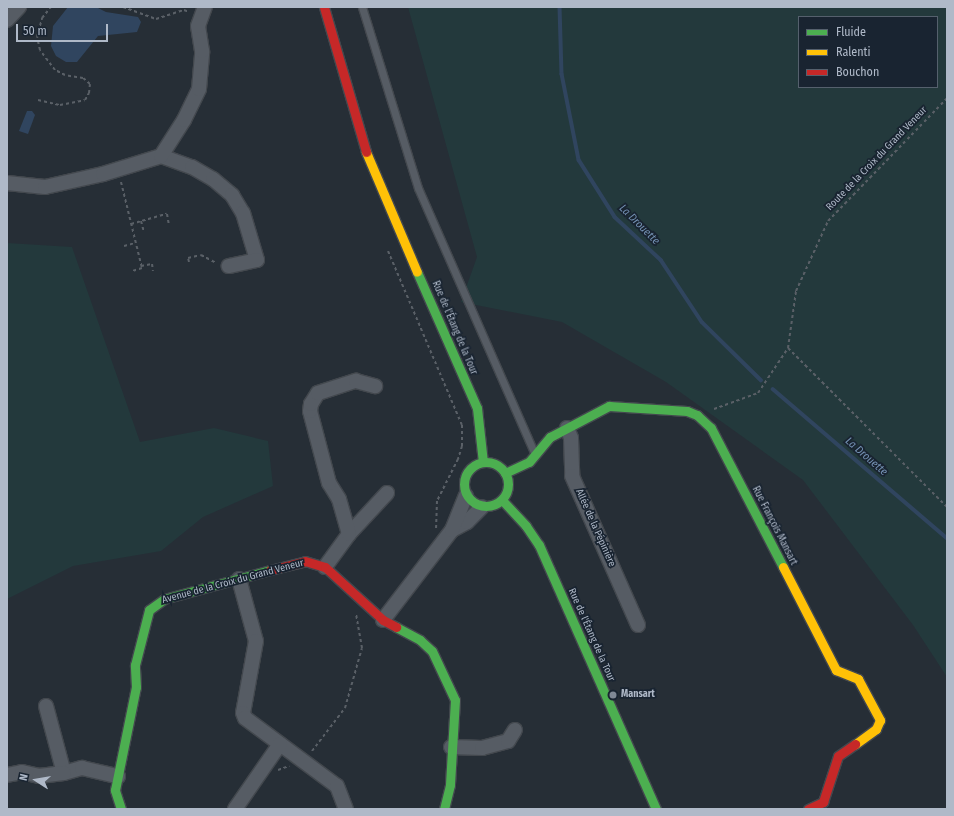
<!DOCTYPE html>
<html>
<head>
<meta charset="utf-8">
<style>
  body { margin:0 }
  #map { position:relative; width:954px; height:816px; overflow:hidden; background:#262e36; font-family:"Fira Sans Condensed",sans-serif }
  div>[style] { position:absolute }
  [style*='--x'] { left:calc(var(--x)*1px); top:calc(var(--y)*1px); width:calc(var(--w)*1px); rotate:calc(var(--a)*1deg) }
  .green>* { inset:0; background:#23393c }
  .water>* { inset:0; background:#30455f }
  .stream>* { height:3.5px; margin:-1.75px; padding:0 1.75px; transform-origin:1.75px; border-radius:1.75px; background:#30455f }
  .path>* { height:2px; margin-top:-1px; transform-origin:0; background:repeating-linear-gradient(90deg,#5a6067 0 3px,transparent 0 6px) }
  .roads { filter:drop-shadow(1px 0 #43484e) drop-shadow(-1px 0 #43484e) drop-shadow(0 1px #43484e) drop-shadow(0 -1px #43484e) }
  .lane>* { height:7px; margin:-3.5px; padding:0 3.5px; transform-origin:3.5px; border-radius:3.5px; background:#565c64 }
  .street>* { height:14px; margin:-7px; padding:0 7px; transform-origin:7px; border-radius:7px; background:#565c64 }
  .fast>* { height:9px; margin:-4.5px; padding:0 4.5px; transform-origin:4.5px; border-radius:4.5px; background:#4caf50 }
  .fast>.ring { margin:-4.5px; padding:0; box-sizing:content-box; background:none; border:9px solid #4caf50; border-radius:50% }
  .slow>* { height:9px; margin:-4.5px; padding:0 4.5px; transform-origin:4.5px; border-radius:4.5px; background:#ffc107 }
  .jam>* { height:9px; margin:-4.5px; padding:0 4.5px; transform-origin:4.5px; border-radius:4.5px; background:#c62828 }
  .dots>* { width:11px; height:11px; translate:-50% -50%; box-sizing:border-box; border:2px solid #192431; border-radius:50% }
  span { translate:-50% -50%; white-space:nowrap; text-align:center; line-height:1.15; -webkit-text-stroke:3.5px #192431; paint-order:stroke }
  .street-label { font-size:10px; color:#afb9c8 }
  .poi-label { font-size:10px; color:#afb9c8; font-weight:700 }
  .left { translate:0 -50%; text-align:left }
  .water-label { font-size:11px; color:#7491b3; font-style:italic }
  .frame { position:absolute; inset:0; border:8px solid #afb9c8; pointer-events:none }
  .legend { position:absolute; left:798px; top:16px; width:140px; height:72px; box-sizing:border-box; background:#192431; border:1px solid #55606d; margin:0; padding:5px 7px; list-style:none; font-size:12px; color:#afb9c8 }
  .legend li { display:flex; align-items:center; gap:8px; height:20px }
  .legend b { width:20px; border:1px solid #55606d }
  .north { position:absolute; left:16px; top:760px; width:40px; height:40px; -webkit-text-stroke:3px #192431; paint-order:stroke; rotate:282deg; font-size:11px; font-weight:700; line-height:16px; text-align:center; color:#afb9c8 }
  .north::after { content:''; display:block; margin:auto; width:14px; height:18px; background:#afb9c8; clip-path:polygon(50% 0,100% 100%,50% 72%,0 100%) }
  .scale { position:absolute; left:16px; top:24px; width:92px; height:18px; box-sizing:border-box; border:2px solid #afb9c8; border-top:0; padding-left:5px; font-size:12px; line-height:14px; white-space:nowrap; color:#afb9c8; -webkit-text-stroke:3px #192431; paint-order:stroke }
</style>
</head>
<body>
<div id="map">
  <div class="green">
    <i style="clip-path:polygon(evenodd,408px 7px,947px 7px,947px 677px,913px 625px,803px 480px,666px 382px,562px 322px,461px 302px,477px 257px,408px 7px,799px 17px,937px 17px,937px 87px,799px 87px,799px 17px)"></i>
    <i style="clip-path:polygon(7px 243px,72px 247px,140px 442px,214px 428px,268px 441px,273px 486px,203px 517px,161px 551px,73px 566px,7px 599px)"></i>
  </div>
  <div class="water">
    <i style="clip-path:polygon(68px 7px,96px 7px,106px 12px,138px 17px,141px 22px,137px 32px,98px 36px,77px 62px,66px 62px,56px 56px,51px 46px,53px 26px)"></i>
    <i style="clip-path:polygon(27px 111px,32px 111px,35px 115px,28px 134px,19px 131px)"></i>
  </div>
  <div class="stream">
    <i style="--x:560;--y:7;--w:67;--a:88.3"></i>
    <i style="--x:562;--y:74;--w:88;--a:78.8"></i>
    <i style="--x:579;--y:160;--w:67;--a:57.7"></i>
    <i style="--x:615;--y:217;--w:63;--a:43.1"></i>
    <i style="--x:661;--y:260;--w:74;--a:56.5"></i>
    <i style="--x:702;--y:322;--w:83;--a:44.5"></i>
    <i style="--x:773;--y:389;--w:229;--a:40.6"></i>
  </div>
  <div class="path">
    <i style="--x:123;--y:7;--w:35;--a:20"></i>
    <i style="--x:156;--y:19;--w:29;--a:-18"></i>
    <i style="--x:184;--y:10;--w:5;--a:22"></i>
    <i style="--x:38;--y:100;--w:23;--a:13"></i>
    <i style="--x:60;--y:105;--w:25;--a:-11"></i>
    <i style="--x:85;--y:100;--w:8;--a:-60"></i>
    <i style="--x:89;--y:93;--w:9;--a:-84"></i>
    <i style="--x:90;--y:84;--w:9;--a:-139"></i>
    <i style="--x:83;--y:78;--w:18;--a:-171"></i>
    <i style="--x:65;--y:75;--w:11;--a:-153"></i>
    <i style="--x:55;--y:70;--w:25;--a:-127"></i>
    <i style="--x:40;--y:50;--w:13;--a:-103"></i>
    <i style="--x:37;--y:37;--w:20;--a:-75"></i>
    <i style="--x:42;--y:18;--w:14;--a:-51"></i>
    <i style="--x:121;--y:182;--w:89;--a:76.3"></i>
    <i style="--x:142;--y:268;--w:10;--a:163"></i>
    <i style="--x:141;--y:221;--w:11;--a:75"></i>
    <i style="--x:131;--y:224;--w:37;--a:-16"></i>
    <i style="--x:167;--y:214;--w:11;--a:80"></i>
    <i style="--x:124;--y:246;--w:11;--a:-15"></i>
    <i style="--x:388;--y:251;--w:189;--a:67"></i>
    <i style="--x:462;--y:425;--w:21;--a:90"></i>
    <i style="--x:462;--y:446;--w:14;--a:107"></i>
    <i style="--x:458;--y:459;--w:47;--a:116.6"></i>
    <i style="--x:437;--y:501;--w:28;--a:92"></i>
    <i style="--x:189;--y:262;--w:4;--a:-104"></i>
    <i style="--x:188;--y:258;--w:13;--a:-13"></i>
    <i style="--x:201;--y:255;--w:17;--a:28"></i>
    <i style="--x:141;--y:266;--w:11;--a:-10"></i>
    <i style="--x:152;--y:264;--w:7;--a:82"></i>
    <i style="--x:788;--y:348;--w:225;--a:45"></i>
    <i style="--x:714;--y:409;--w:47;--a:-20"></i>
    <i style="--x:758;--y:393;--w:54;--a:-56.3"></i>
    <i style="--x:788;--y:348;--w:58;--a:-82"></i>
    <i style="--x:796;--y:291;--w:77;--a:-65.4"></i>
    <i style="--x:828;--y:221;--w:171;--a:-45.9"></i>
    <i style="--x:312;--y:751;--w:54;--a:-52.5"></i>
    <i style="--x:345;--y:708;--w:62;--a:-74.2"></i>
    <i style="--x:362;--y:648;--w:34;--a:-100"></i>
    <i style="--x:278;--y:770;--w:12;--a:-20"></i>
  </div>
  <div class="roads">
    <div class="lane">
      <i style="--x:362;--y:7;--w:189;--a:72.8"></i>
      <i style="--x:418;--y:188;--w:288;--a:66.3"></i>
    </div>
    <div class="street">
      <i style="--x:7;--y:20;--w:18;--a:-47"></i>
      <i style="--x:161;--y:156;--w:33;--a:20"></i>
      <i style="--x:192;--y:167;--w:24;--a:30"></i>
      <i style="--x:213;--y:179;--w:25;--a:40"></i>
      <i style="--x:232;--y:195;--w:21;--a:59"></i>
      <i style="--x:243;--y:213;--w:49;--a:73.4"></i>
      <i style="--x:257;--y:260;--w:29;--a:168"></i>
      <i style="--x:7;--y:183;--w:38;--a:6"></i>
      <i style="--x:45;--y:187;--w:59;--a:-12.6"></i>
      <i style="--x:103;--y:174;--w:61;--a:-17.2"></i>
      <i style="--x:161;--y:156;--w:43;--a:-57.4"></i>
      <i style="--x:184;--y:120;--w:34;--a:-64"></i>
      <i style="--x:199;--y:89;--w:38;--a:-85"></i>
      <i style="--x:202;--y:51;--w:25;--a:-99"></i>
      <i style="--x:198;--y:26;--w:20;--a:-70"></i>
      <i style="--x:567;--y:428;--w:11;--a:68"></i>
      <i style="--x:571;--y:438;--w:38;--a:88"></i>
      <i style="--x:572;--y:476;--w:163;--a:66.1"></i>
      <i style="--x:452;--y:530;--w:17;--a:-28"></i>
      <i style="--x:467;--y:522;--w:21;--a:-45"></i>
      <i style="--x:349;--y:534;--w:56;--a:-47.2"></i>
      <i style="--x:325;--y:567;--w:41;--a:-54"></i>
      <i style="--x:349;--y:534;--w:36;--a:-106"></i>
      <i style="--x:339;--y:499;--w:19;--a:-122"></i>
      <i style="--x:329;--y:483;--w:74;--a:-104.8"></i>
      <i style="--x:310;--y:411;--w:7;--a:-82"></i>
      <i style="--x:311;--y:404;--w:13;--a:-58"></i>
      <i style="--x:318;--y:393;--w:40;--a:-18"></i>
      <i style="--x:356;--y:381;--w:20;--a:15"></i>
      <i style="--x:239;--y:579;--w:64;--a:74.7"></i>
      <i style="--x:256;--y:641;--w:73;--a:100.2"></i>
      <i style="--x:243;--y:713;--w:5;--a:68"></i>
      <i style="--x:245;--y:718;--w:114;--a:36.5"></i>
      <i style="--x:337;--y:786;--w:25;--a:69"></i>
      <i style="--x:383;--y:620;--w:113;--a:-52.5"></i>
      <i style="--x:452;--y:530;--w:37;--a:-68"></i>
      <i style="--x:46;--y:706;--w:69;--a:75"></i>
      <i style="--x:64;--y:773;--w:19;--a:-16"></i>
      <i style="--x:82;--y:768;--w:37;--a:13"></i>
      <i style="--x:451;--y:747;--w:31;--a:2"></i>
      <i style="--x:482;--y:748;--w:27;--a:-15"></i>
      <i style="--x:508;--y:741;--w:13;--a:-58"></i>
      <i style="--x:7;--y:775;--w:15;--a:-11"></i>
      <i style="--x:22;--y:772;--w:17;--a:13"></i>
      <i style="--x:39;--y:776;--w:25;--a:-7"></i>
      <i style="--x:235;--y:809;--w:79;--a:-55.3"></i>
    </div>
    <div class="fast">
      <i style="--x:417;--y:272;--w:149;--a:66.2"></i>
      <i style="--x:477;--y:408;--w:54;--a:83.7"></i>
      <i class="ring" style="left:464px;top:462px;width:35px;height:35px"></i>
      <i style="--x:505;--y:473;--w:26;--a:-25"></i>
      <i style="--x:529;--y:462;--w:33;--a:-50"></i>
      <i style="--x:550;--y:437;--w:67;--a:-27.7"></i>
      <i style="--x:609;--y:406;--w:78;--a:3.7"></i>
      <i style="--x:687;--y:411;--w:11;--a:22"></i>
      <i style="--x:697;--y:415;--w:19;--a:43"></i>
      <i style="--x:711;--y:428;--w:157;--a:62.6"></i>
      <i style="--x:502;--y:500;--w:35;--a:47"></i>
      <i style="--x:526;--y:526;--w:23;--a:56"></i>
      <i style="--x:539;--y:545;--w:289;--a:66.1"></i>
      <i style="--x:396;--y:627;--w:27;--a:28"></i>
      <i style="--x:420;--y:640;--w:16;--a:43"></i>
      <i style="--x:432;--y:651;--w:54;--a:64.9"></i>
      <i style="--x:455;--y:700;--w:85;--a:93.4"></i>
      <i style="--x:450;--y:785;--w:25;--a:104"></i>
      <i style="--x:121;--y:809;--w:20;--a:-108"></i>
      <i style="--x:115;--y:790;--w:105;--a:-78.5"></i>
      <i style="--x:136;--y:687;--w:22;--a:-93"></i>
      <i style="--x:135;--y:665;--w:57;--a:-75.7"></i>
      <i style="--x:149;--y:610;--w:19;--a:-36"></i>
      <i style="--x:164;--y:599;--w:110;--a:-15.3"></i>
    </div>
    <div class="slow">
      <i style="--x:366;--y:152;--w:130;--a:67"></i>
      <i style="--x:783;--y:567;--w:116;--a:62.8"></i>
      <i style="--x:836;--y:670;--w:24;--a:22"></i>
      <i style="--x:858;--y:679;--w:47;--a:61.8"></i>
      <i style="--x:880;--y:720;--w:10;--a:114"></i>
      <i style="--x:876;--y:729;--w:26;--a:144"></i>
    </div>
    <div class="jam">
      <i style="--x:324;--y:7;--w:151;--a:73.8"></i>
      <i style="--x:270;--y:570;--w:36;--a:-14"></i>
      <i style="--x:305;--y:561;--w:21;--a:17"></i>
      <i style="--x:325;--y:567;--w:79;--a:42.4"></i>
      <i style="--x:383;--y:620;--w:15;--a:28"></i>
      <i style="--x:808;--y:809;--w:17;--a:-25"></i>
      <i style="--x:823;--y:802;--w:48;--a:-71.9"></i>
      <i style="--x:838;--y:756;--w:21;--a:-35"></i>
    </div>
  </div>
  <div class="dots">
    <i style="left:613px;top:695px;background:#7f8895"></i>
  </div>
  <div class="street-label">
    <span style="left:877px;top:159px;rotate:-46deg">Route de la Croix du Grand Veneur</span>
    <span style="left:454px;top:328px;rotate:67deg">Rue de l'Étang de la Tour</span>
    <span style="left:774px;top:526px;rotate:63deg">Rue François Mansart</span>
    <span style="left:595px;top:528px;rotate:66deg">Allée de la Pépinière</span>
    <span style="left:233px;top:582px;rotate:-15deg">Avenue de la Croix du Grand Veneur</span>
    <span style="left:591px;top:635px;rotate:66deg">Rue de l'Étang de la Tour</span>
  </div>
  <div class="poi-label">
    <span class="left" style="left:621px;top:695px">Mansart</span>
  </div>
  <div class="water-label">
    <span style="left:639px;top:225px;rotate:45deg">La Drouette</span>
    <span style="left:866px;top:457px;rotate:41deg">La Drouette</span>
  </div>
  <div class="frame"></div>
  <ul class="legend">
  <li><b style="height:5px;background:#4caf50"></b>Fluide</li>
  <li><b style="height:5px;background:#ffc107"></b>Ralenti</li>
  <li><b style="height:5px;background:#c62828"></b>Bouchon</li>
  </ul>
  <div class="north">N</div>
  <div class="scale">50 m</div>
</div>
</body>
</html>
